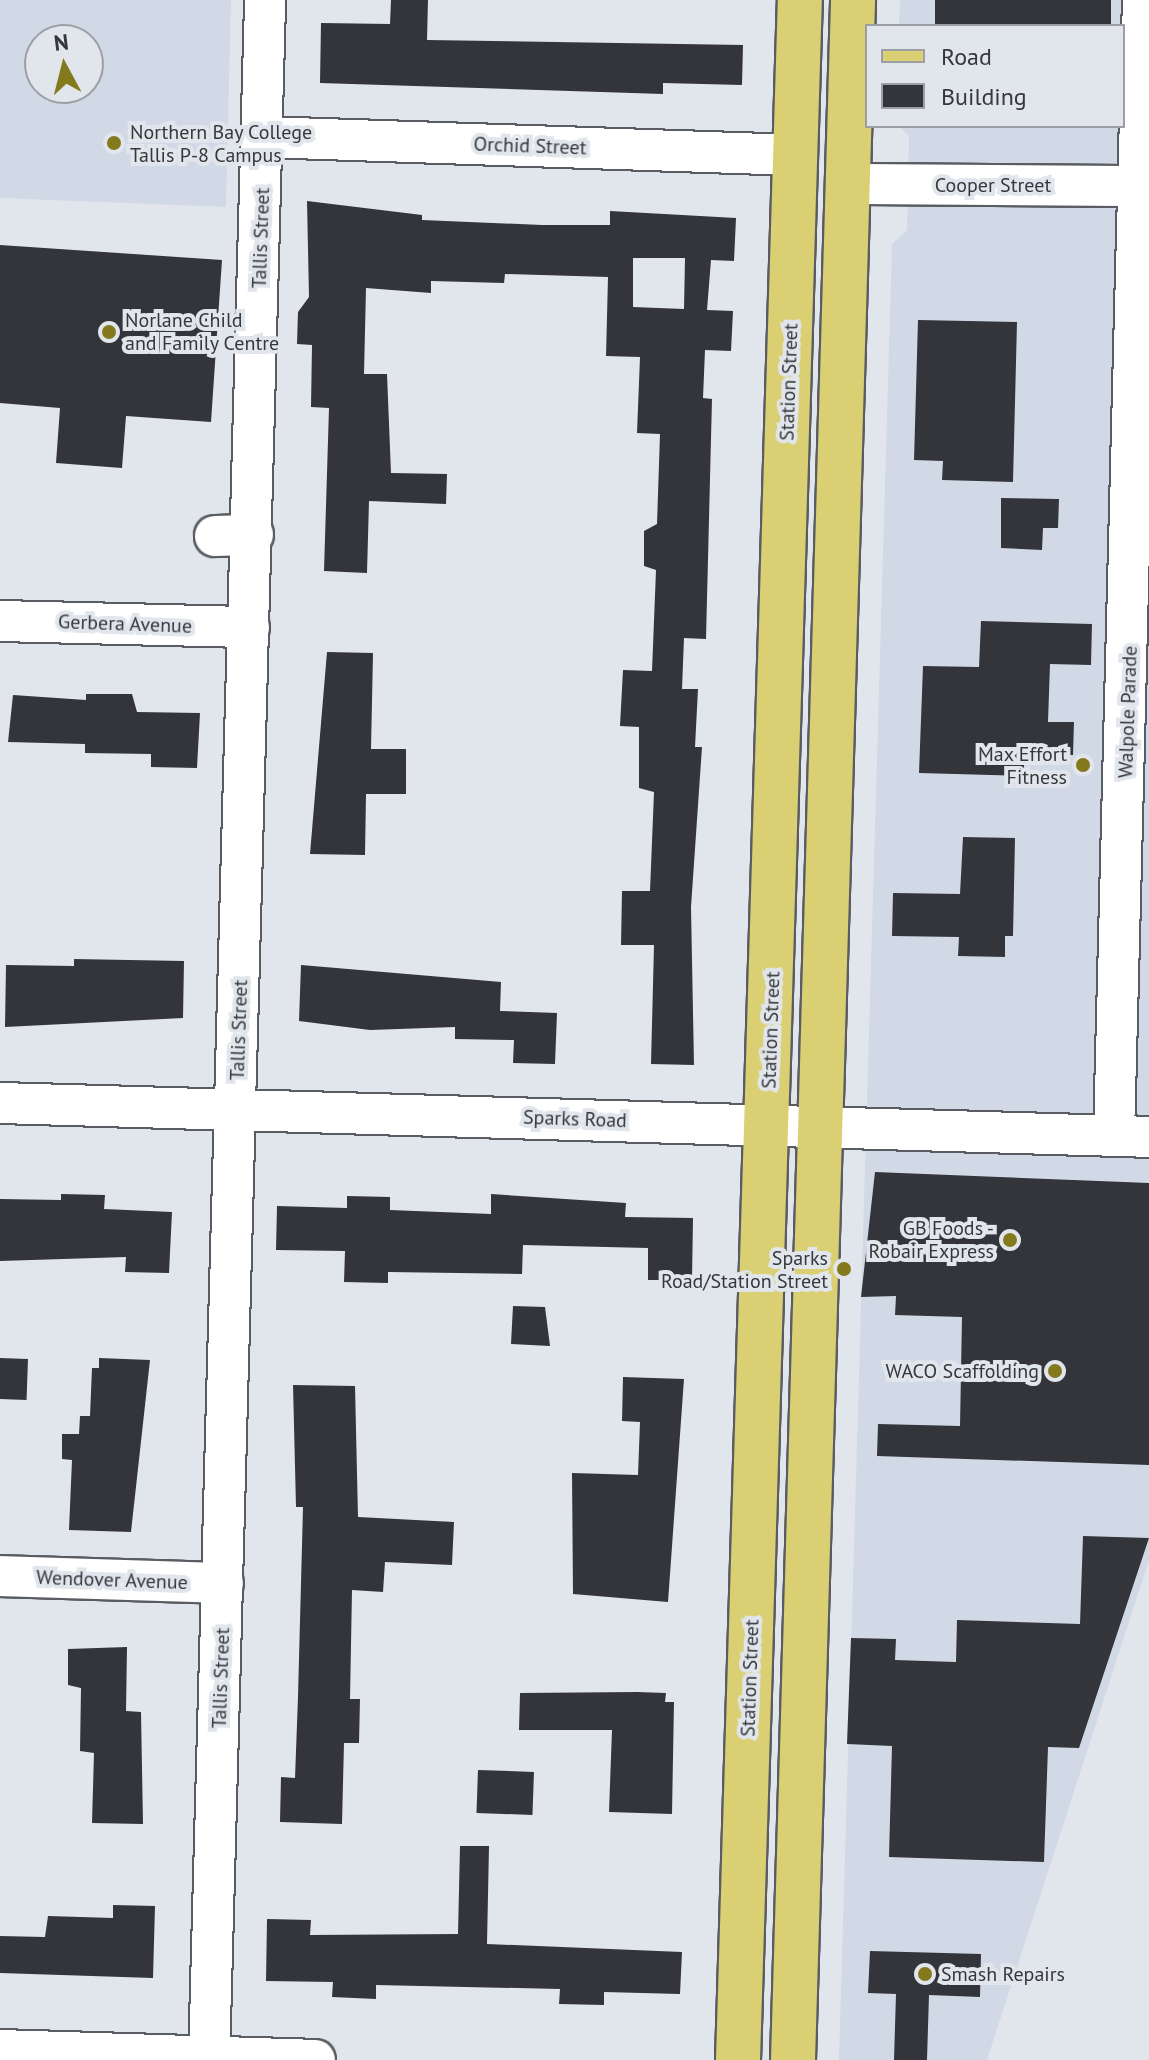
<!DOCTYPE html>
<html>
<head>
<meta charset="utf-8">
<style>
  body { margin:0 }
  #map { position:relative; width:1149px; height:2060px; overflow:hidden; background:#e1e5ec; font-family:"PT Sans",sans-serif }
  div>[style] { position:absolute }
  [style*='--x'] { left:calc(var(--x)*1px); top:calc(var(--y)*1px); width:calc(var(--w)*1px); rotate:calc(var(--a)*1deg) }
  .built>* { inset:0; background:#d2d9e6 }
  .building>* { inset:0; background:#33353b; transform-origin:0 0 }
  .roads { filter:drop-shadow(2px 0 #595c62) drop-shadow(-2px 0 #595c62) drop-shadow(0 2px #595c62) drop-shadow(0 -2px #595c62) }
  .minor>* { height:40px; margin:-20px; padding:0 20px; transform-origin:20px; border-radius:20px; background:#fff }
  .major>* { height:44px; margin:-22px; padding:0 22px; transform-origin:22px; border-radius:22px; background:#dacf72 }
  .dots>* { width:22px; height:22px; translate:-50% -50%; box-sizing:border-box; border:4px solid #e1e5ec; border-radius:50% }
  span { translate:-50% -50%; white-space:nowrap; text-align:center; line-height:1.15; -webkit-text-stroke:8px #e1e5ec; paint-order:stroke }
  .poi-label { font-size:20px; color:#36373a }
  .left { translate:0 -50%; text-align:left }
  .right { translate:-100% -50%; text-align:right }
  .street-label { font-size:20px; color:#36373a }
  .legend { position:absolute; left:865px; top:24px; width:260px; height:104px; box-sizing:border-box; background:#e1e5ec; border:2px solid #9d9fa5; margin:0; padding:10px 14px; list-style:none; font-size:24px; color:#36373a }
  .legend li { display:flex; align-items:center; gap:16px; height:40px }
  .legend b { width:40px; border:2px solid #9d9fa5 }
  .north { position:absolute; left:24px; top:24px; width:80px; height:80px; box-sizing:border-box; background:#e1e5ec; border:2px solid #9d9fa5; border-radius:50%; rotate:353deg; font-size:22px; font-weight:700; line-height:32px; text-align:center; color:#36373a }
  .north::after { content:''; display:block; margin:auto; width:28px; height:36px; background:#85791e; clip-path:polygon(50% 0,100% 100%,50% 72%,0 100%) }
</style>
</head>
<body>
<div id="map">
  <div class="built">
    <i style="clip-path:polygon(evenodd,0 0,231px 0,226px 207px,0 198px,0 0,88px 40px,88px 88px,40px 88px,40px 40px,88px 40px)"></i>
    <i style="clip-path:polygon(900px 0,1149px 0,1149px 1560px,987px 2060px,839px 2060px,892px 244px,907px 230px,909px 136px,899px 126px,1123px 126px,1123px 26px,899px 26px)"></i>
  </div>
  <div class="building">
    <i style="clip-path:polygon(391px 0,428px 0,427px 40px,743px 45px,742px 85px,663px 83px,663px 94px,320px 83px,321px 23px,390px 24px)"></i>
    <i style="left:935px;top:0;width:176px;height:26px"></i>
    <i style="clip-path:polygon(evenodd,307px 201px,422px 215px,422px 220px,542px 225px,610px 225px,610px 211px,736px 218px,734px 261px,711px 260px,707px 310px,733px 311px,731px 351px,705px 350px,703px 398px,712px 399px,706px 639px,684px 638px,682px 689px,698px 689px,695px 747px,702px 747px,691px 907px,694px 1065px,651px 1064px,654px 945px,621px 945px,622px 891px,650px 891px,654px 792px,639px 788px,639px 727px,620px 726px,623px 670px,652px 671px,656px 570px,644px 566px,644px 531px,657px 524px,660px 434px,637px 433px,640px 357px,606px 356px,608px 277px,505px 274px,504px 283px,431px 281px,431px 293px,366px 288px,364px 374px,387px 374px,391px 473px,447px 474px,446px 504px,369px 501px,367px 573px,324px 571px,329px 408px,311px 407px,312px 345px,297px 344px,298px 312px,309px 297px,307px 201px,633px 258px,685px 258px,684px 309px,633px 307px,633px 258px)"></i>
    <i style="clip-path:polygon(0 245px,222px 260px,211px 422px,126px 416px,122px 468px,56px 463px,60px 408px,0 403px)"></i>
    <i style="clip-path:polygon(918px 320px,1017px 322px,1013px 482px,942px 480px,943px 461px,914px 460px)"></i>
    <i style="clip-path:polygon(1001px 498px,1059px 499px,1058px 528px,1043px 528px,1042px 550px,1001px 548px)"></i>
    <i style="clip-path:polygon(981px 621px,1092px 624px,1091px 665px,1050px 664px,1048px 722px,1074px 722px,1073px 755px,1024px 754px,1024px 776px,919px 773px,923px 666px,979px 667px)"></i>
    <i style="clip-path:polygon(327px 652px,373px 653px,371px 749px,406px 749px,406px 794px,366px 794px,365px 855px,310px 854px)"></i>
    <i style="clip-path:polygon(86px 694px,132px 694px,137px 712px,200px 713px,197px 768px,151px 767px,151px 754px,85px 753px,85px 744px,8px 742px,13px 695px,86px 700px)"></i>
    <i style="clip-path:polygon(963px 837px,1015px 838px,1013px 936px,1005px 936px,1005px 957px,958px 956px,959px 937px,892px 936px,893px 893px,960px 894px)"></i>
    <i style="clip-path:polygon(74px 959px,184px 961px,183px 1018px,5px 1027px,6px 965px,74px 966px)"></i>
    <i style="clip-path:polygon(301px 965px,501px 982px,500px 1011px,557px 1013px,555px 1064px,513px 1063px,514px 1040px,455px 1039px,455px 1027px,370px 1030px,299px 1021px)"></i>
    <i style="clip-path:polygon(875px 1172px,1149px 1183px,1149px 1465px,877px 1456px,878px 1424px,960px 1426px,962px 1317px,895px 1315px,896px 1296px,861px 1297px)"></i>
    <i style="clip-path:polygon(61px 1194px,105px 1195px,104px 1209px,172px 1212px,169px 1273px,125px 1272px,126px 1257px,0 1261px,0 1199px,61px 1200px)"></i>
    <i style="clip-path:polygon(491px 1194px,626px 1203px,625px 1217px,693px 1218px,692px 1280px,648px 1280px,648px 1248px,523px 1245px,522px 1274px,388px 1272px,388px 1283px,344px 1282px,345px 1251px,276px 1250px,277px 1206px,347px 1208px,347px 1196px,390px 1197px,390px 1210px,491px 1214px)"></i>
    <i style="clip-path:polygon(513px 1306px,545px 1307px,550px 1346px,511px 1344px)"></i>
    <i style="left:0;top:1358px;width:28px;height:41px;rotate:2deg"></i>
    <i style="clip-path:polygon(99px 1358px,150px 1360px,131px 1532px,69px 1530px,72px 1460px,62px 1459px,62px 1434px,79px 1434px,80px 1416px,90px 1416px,92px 1368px,99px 1368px)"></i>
    <i style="clip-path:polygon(623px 1377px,684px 1379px,668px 1602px,573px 1594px,572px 1473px,638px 1475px,640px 1422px,622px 1421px)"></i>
    <i style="clip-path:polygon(293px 1385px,355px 1386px,358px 1517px,454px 1522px,452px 1565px,385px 1562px,383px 1592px,352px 1590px,350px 1699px,360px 1699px,359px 1743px,344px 1743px,342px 1824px,280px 1822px,281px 1777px,295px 1778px,298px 1697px,303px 1507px,296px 1507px)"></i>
    <i style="clip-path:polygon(1083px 1536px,1149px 1538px,1079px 1748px,1048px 1747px,1044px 1862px,889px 1857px,892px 1746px,847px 1744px,851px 1638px,896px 1639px,895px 1660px,956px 1662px,957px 1620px,1080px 1624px)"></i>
    <i style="clip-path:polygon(127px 1647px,126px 1711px,141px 1712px,143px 1824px,92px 1823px,94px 1753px,80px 1751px,81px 1688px,68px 1685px,68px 1649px)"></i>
    <i style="clip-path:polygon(637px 1692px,666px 1693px,665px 1702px,674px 1702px,672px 1814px,609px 1812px,612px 1730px,519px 1730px,520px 1693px)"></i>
    <i style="left:478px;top:1770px;width:56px;height:43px;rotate:2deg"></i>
    <i style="clip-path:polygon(460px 1846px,489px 1846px,487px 1944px,682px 1952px,680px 1994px,604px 1992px,604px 2005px,559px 2004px,560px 1989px,376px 1985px,376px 1999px,332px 1997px,333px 1982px,266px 1981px,267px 1919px,311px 1920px,310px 1935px,458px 1934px)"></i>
    <i style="clip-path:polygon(113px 1905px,155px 1906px,153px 1978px,0 1973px,0 1936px,45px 1937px,48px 1916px,113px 1918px)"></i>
    <i style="clip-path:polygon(870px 1951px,981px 1954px,980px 1997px,929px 1995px,927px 2060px,894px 2060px,896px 1994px,868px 1993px)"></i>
  </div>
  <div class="roads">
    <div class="minor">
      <i style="--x:264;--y:137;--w:531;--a:1.94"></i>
      <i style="--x:848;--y:184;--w:289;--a:0.4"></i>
      <i style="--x:215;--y:536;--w:38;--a:-2"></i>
      <i style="--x:0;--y:621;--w:249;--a:1.4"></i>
      <i style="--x:0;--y:1103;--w:1150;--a:1.69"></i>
      <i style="--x:1114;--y:1135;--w:1135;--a:-88.54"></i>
      <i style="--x:0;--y:1576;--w:223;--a:1.8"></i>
      <i style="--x:0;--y:2050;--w:315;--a:1.8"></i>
      <i style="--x:209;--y:2060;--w:2061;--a:-88.44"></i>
    </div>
    <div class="major">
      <i style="--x:738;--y:2060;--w:2061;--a:-88.28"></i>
      <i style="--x:793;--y:2060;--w:2061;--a:-88.33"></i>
    </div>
  </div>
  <div class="dots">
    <i style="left:114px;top:143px;background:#85791e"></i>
    <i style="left:109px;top:332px;background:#85791e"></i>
    <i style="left:1083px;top:765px;background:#85791e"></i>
    <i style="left:1010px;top:1240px;background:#85791e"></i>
    <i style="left:844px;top:1269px;background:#85791e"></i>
    <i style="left:1055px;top:1371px;background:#85791e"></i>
    <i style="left:925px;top:1974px;background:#85791e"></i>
  </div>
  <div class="poi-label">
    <span class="left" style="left:130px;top:144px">Northern Bay College<br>Tallis P-8 Campus</span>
    <span class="left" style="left:125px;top:332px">Norlane Child<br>and Family Centre</span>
    <span class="right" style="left:1067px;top:766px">Max Effort<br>Fitness</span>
    <span class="right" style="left:994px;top:1240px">GB Foods -<br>Robair Express</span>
    <span class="right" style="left:828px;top:1270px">Sparks<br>Road/Station Street</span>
    <span class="right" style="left:1039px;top:1371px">WACO Scaffolding</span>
    <span class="left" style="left:941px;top:1974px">Smash Repairs</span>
  </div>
  <div class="street-label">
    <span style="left:530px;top:146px;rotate:2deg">Orchid Street</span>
    <span style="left:993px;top:185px">Cooper Street</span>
    <span style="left:261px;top:238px;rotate:-88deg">Tallis Street</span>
    <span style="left:789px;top:382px;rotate:-88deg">Station Street</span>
    <span style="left:125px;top:624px;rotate:2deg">Gerbera Avenue</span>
    <span style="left:1128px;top:712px;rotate:-88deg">Walpole Parade</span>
    <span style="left:239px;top:1030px;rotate:-88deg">Tallis Street</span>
    <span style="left:771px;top:1030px;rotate:-88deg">Station Street</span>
    <span style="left:575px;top:1119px;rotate:2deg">Sparks Road</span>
    <span style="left:112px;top:1580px;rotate:2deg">Wendover Avenue</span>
    <span style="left:221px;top:1678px;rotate:-88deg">Tallis Street</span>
    <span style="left:750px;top:1678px;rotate:-88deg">Station Street</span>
  </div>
  <ul class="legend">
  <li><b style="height:10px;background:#dacf72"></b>Road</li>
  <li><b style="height:22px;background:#33353b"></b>Building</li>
  </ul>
  <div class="north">N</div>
</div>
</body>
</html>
